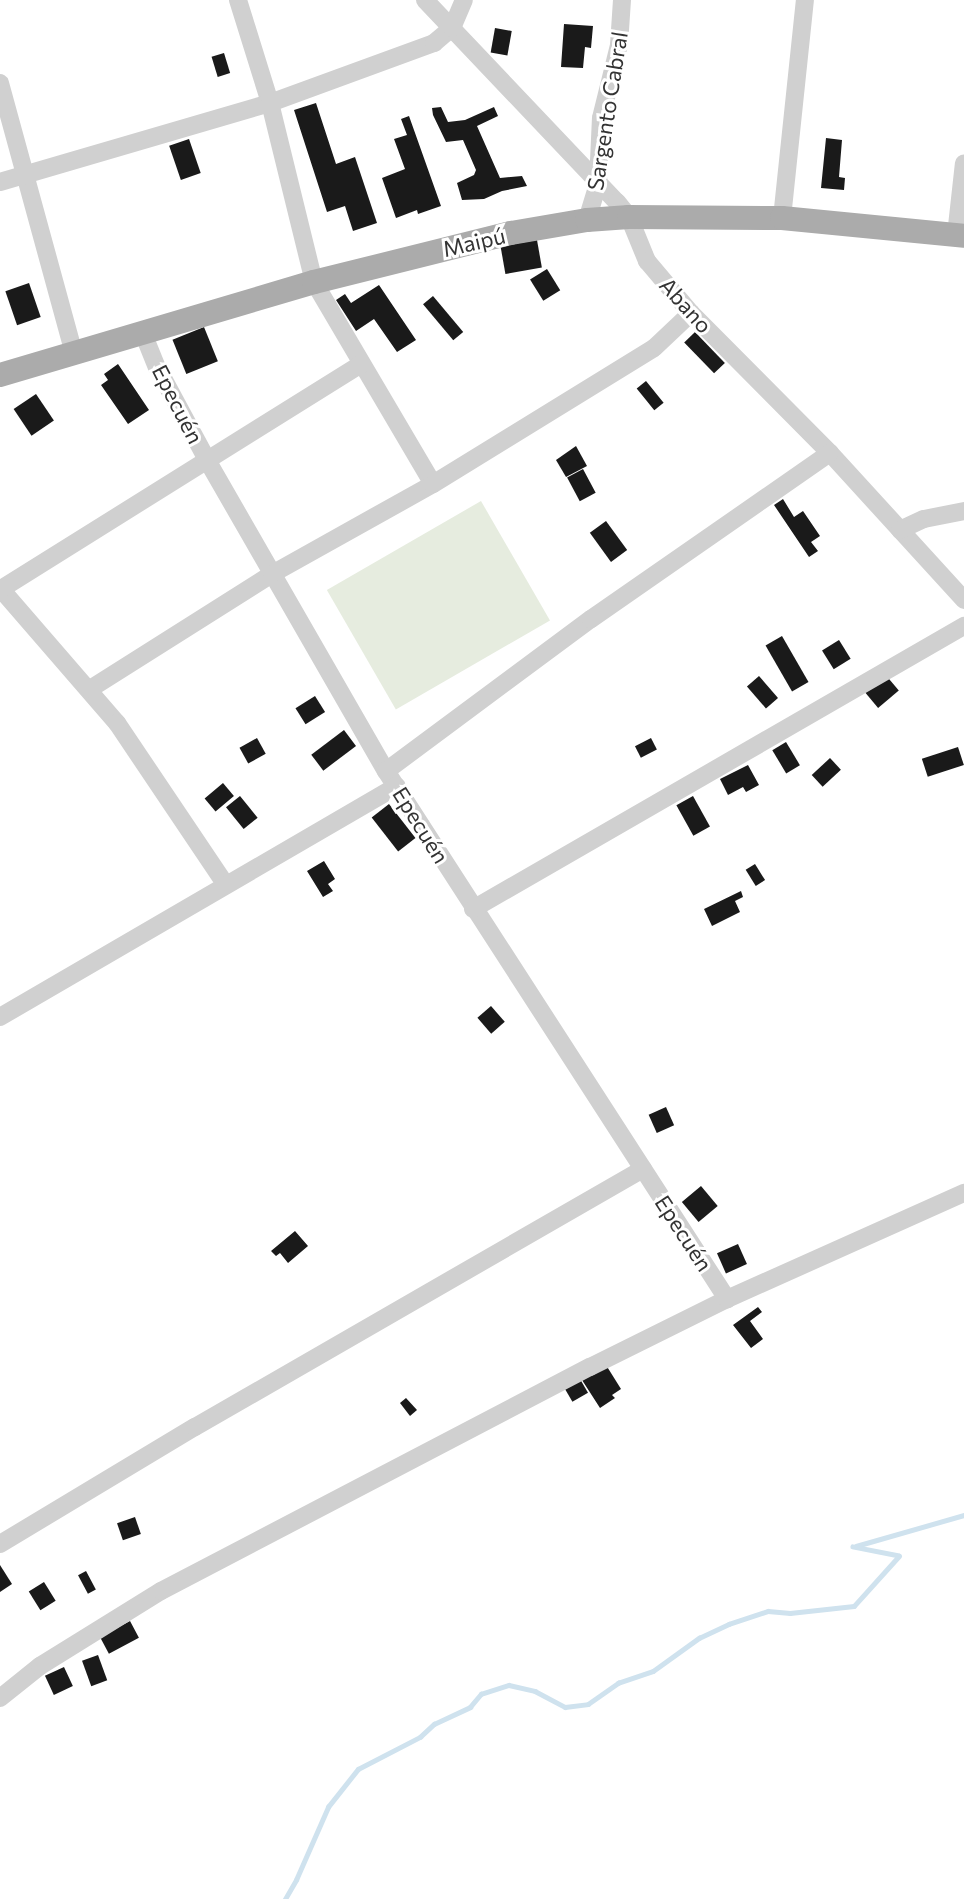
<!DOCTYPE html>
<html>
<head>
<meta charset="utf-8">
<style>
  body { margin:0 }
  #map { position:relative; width:964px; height:1899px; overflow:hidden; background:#fff; font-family:Commissioner,sans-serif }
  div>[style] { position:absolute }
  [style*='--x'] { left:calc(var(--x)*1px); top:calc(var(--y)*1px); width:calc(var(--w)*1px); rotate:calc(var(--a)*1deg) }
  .green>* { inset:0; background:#e6ecdf; transform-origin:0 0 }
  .stream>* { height:4.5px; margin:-2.25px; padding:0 2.25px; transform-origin:2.25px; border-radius:2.25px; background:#cfe2ee }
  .building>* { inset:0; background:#1a1a1a; transform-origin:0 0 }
  .minor>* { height:18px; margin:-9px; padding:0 9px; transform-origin:9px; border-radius:9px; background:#d0d0d0 }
  .major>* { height:24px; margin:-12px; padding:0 12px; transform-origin:12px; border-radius:12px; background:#ababab }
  span { translate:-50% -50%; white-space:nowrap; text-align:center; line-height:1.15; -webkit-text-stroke:6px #fff; paint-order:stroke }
  .street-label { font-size:22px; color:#333 }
</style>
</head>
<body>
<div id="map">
  <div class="green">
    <i style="left:481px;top:501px;width:138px;height:178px;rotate:60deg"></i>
  </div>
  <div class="stream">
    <i style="--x:856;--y:1546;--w:112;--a:-16"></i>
    <i style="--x:285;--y:1899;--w:22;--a:-60"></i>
    <i style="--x:296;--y:1880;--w:80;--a:-66.3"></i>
    <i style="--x:328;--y:1807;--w:48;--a:-51.7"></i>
    <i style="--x:358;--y:1769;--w:70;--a:-27.3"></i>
    <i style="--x:420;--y:1737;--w:19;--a:-43"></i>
    <i style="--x:434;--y:1724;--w:40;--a:-25"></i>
    <i style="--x:470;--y:1707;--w:17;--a:-50"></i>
    <i style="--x:481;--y:1694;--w:29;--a:-18"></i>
    <i style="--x:509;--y:1685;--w:27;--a:13"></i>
    <i style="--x:535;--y:1691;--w:34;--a:28"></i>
    <i style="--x:565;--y:1707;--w:23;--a:-7"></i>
    <i style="--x:588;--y:1704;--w:37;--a:-35"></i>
    <i style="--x:618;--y:1683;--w:37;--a:-19"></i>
    <i style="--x:653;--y:1671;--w:57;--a:-35.7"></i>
    <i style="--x:699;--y:1638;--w:33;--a:-25"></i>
    <i style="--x:729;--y:1624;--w:41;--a:-18.4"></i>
    <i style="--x:768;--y:1611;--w:22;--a:5"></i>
    <i style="--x:790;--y:1613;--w:64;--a:-6.2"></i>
    <i style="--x:854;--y:1606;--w:67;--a:-48"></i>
    <i style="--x:899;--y:1556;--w:47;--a:-168.9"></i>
  </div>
  <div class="building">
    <i style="clip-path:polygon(564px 24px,593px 26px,591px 48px,585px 47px,583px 68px,561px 67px)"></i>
    <i style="left:495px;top:28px;width:17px;height:25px;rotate:10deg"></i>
    <i style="left:224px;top:53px;width:21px;height:13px;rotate:73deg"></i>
    <i style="clip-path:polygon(316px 103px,336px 164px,355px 157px,377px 223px,353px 231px,345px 206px,327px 212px,294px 110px)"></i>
    <i style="clip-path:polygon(441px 107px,448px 122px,465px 120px,494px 107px,498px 116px,477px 126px,500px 178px,522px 176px,527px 186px,502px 191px,484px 199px,462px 200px,457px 183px,474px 175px,476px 170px,463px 140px,446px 142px,433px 115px,432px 108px)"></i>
    <i style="clip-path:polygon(409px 116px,441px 206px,418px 214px,417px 210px,396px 218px,382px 178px,405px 169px,394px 139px,407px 135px,401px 119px)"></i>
    <i style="clip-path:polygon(826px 138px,842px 140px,839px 177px,845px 178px,844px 190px,821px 188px)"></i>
    <i style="left:189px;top:139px;width:36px;height:21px;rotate:71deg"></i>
    <i style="left:537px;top:240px;width:28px;height:37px;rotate:80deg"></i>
    <i style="left:547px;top:269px;width:25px;height:20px;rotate:58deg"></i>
    <i style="left:29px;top:283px;width:36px;height:25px;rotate:71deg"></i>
    <i style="clip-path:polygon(379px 285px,416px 340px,397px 352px,374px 319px,356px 331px,336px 300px,345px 294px,351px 303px)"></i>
    <i style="left:433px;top:296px;width:47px;height:13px;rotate:50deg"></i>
    <i style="left:204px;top:327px;width:37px;height:34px;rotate:68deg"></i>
    <i style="left:695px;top:332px;width:43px;height:15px;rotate:46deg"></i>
    <i style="clip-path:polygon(118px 364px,149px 410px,128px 424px,101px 385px,108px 380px,104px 374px)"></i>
    <i style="left:646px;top:381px;width:28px;height:12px;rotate:51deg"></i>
    <i style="left:36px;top:394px;width:32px;height:27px;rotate:56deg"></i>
    <i style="clip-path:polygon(576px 446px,587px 466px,566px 477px,556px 460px)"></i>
    <i style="left:583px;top:469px;width:27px;height:18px;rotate:62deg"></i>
    <i style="clip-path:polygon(783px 499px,794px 517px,803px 511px,820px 536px,811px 542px,818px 551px,809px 557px,774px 505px)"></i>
    <i style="left:606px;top:521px;width:36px;height:20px;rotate:54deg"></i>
    <i style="left:782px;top:636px;width:53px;height:19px;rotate:60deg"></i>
    <i style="left:839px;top:640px;width:22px;height:20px;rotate:58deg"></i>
    <i style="left:884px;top:673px;width:23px;height:27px;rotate:50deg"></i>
    <i style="left:759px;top:676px;width:29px;height:16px;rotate:49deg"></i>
    <i style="left:315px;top:696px;width:19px;height:23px;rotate:58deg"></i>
    <i style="left:344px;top:730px;width:20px;height:41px;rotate:53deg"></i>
    <i style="left:257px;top:738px;width:18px;height:20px;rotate:61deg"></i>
    <i style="left:651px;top:738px;width:13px;height:18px;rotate:63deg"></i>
    <i style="left:786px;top:742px;width:27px;height:16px;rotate:59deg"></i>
    <i style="left:958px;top:747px;width:19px;height:38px;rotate:72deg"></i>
    <i style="left:830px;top:758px;width:16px;height:25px;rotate:47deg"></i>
    <i style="clip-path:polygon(748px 765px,759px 785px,746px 792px,743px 787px,728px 795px,720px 779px)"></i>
    <i style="left:223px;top:783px;width:17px;height:24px;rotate:50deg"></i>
    <i style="left:240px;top:796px;width:28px;height:18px;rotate:51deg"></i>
    <i style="left:693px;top:796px;width:35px;height:19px;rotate:61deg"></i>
    <i style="left:389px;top:804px;width:43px;height:22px;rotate:52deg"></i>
    <i style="clip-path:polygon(324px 861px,335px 879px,328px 884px,333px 891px,323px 897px,307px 871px)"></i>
    <i style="left:755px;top:864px;width:19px;height:11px;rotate:58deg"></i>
    <i style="clip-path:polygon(741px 891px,743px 897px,735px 901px,740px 912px,712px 926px,704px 909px)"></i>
    <i style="left:491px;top:1006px;width:21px;height:18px;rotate:49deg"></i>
    <i style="left:666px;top:1107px;width:20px;height:19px;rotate:66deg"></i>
    <i style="left:701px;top:1186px;width:26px;height:25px;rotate:50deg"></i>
    <i style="clip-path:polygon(295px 1231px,308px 1246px,288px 1263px,280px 1253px,276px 1256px,271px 1251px)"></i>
    <i style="left:738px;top:1244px;width:22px;height:23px;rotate:66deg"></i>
    <i style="clip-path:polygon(758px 1307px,762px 1312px,750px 1321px,763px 1339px,751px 1348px,733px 1325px)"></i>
    <i style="clip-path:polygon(606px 1365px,621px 1389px,612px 1395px,615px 1398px,600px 1408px,582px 1380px)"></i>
    <i style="left:580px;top:1379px;width:16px;height:18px;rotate:60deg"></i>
    <i style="clip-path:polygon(406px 1398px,417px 1410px,410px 1416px,400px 1403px)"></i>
    <i style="left:135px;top:1517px;width:18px;height:19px;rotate:71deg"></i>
    <i style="clip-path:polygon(0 1565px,12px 1584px,0 1592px)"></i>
    <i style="left:86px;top:1571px;width:21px;height:9px;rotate:62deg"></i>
    <i style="left:44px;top:1582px;width:22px;height:18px;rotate:58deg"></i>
    <i style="left:130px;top:1621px;width:19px;height:34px;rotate:62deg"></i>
    <i style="left:98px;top:1655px;width:27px;height:17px;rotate:70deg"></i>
    <i style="left:64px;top:1667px;width:21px;height:21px;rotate:65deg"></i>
  </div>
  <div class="minor">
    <i style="--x:238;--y:0;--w:108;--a:72.7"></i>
    <i style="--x:270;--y:103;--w:184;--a:76.2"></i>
    <i style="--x:314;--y:282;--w:234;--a:59.5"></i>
    <i style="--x:425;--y:0;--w:279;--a:46.5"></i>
    <i style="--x:617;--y:202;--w:19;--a:51"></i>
    <i style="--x:629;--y:217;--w:48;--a:67.8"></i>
    <i style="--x:647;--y:261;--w:68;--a:49.8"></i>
    <i style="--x:691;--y:313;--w:197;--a:45.2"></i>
    <i style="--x:830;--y:453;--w:199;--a:47.6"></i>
    <i style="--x:0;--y:83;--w:281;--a:74.7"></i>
    <i style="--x:0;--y:182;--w:281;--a:-16.3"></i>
    <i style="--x:270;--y:103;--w:175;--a:-20.1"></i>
    <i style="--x:434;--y:43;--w:23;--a:-40"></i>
    <i style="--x:452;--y:28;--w:30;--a:-67"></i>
    <i style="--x:782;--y:218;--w:219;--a:-84"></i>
    <i style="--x:587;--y:220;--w:39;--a:-73"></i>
    <i style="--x:598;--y:183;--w:65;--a:-87.4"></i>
    <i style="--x:601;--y:118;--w:75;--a:-76.1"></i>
    <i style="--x:619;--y:45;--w:45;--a:-86.2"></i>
    <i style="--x:956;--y:235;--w:72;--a:-83.7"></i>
    <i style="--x:143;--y:333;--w:37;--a:68"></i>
    <i style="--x:157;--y:367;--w:106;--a:61.7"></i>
    <i style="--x:207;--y:460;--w:359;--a:60.1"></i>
    <i style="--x:386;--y:771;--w:629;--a:57.14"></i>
    <i style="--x:900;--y:530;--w:26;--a:-25"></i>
    <i style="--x:924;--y:519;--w:41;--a:-11.3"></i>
    <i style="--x:0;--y:588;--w:179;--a:49.1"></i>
    <i style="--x:117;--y:723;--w:195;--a:56.1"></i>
    <i style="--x:1;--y:589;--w:425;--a:-32"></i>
    <i style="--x:90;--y:689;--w:215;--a:-32.3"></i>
    <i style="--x:272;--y:574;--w:184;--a:-29.2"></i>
    <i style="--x:433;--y:484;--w:259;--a:-31.6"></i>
    <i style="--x:654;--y:348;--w:51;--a:-43.4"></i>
    <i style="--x:386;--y:771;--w:255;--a:-36.6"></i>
    <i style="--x:591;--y:619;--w:291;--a:-34.8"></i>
    <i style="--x:473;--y:909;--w:567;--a:-29.96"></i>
    <i style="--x:0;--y:1017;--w:459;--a:-30.2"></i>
    <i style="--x:0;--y:1544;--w:227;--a:-31"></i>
    <i style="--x:195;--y:1427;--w:517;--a:-29.94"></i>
    <i style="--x:0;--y:1698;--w:51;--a:-38.7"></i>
    <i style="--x:40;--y:1666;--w:142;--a:-31.8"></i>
    <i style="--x:161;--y:1591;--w:484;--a:-27.6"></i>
    <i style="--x:590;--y:1367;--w:153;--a:-26.4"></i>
    <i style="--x:727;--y:1299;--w:260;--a:-24.1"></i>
  </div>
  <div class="major">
    <i style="--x:0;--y:375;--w:327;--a:-16.5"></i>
    <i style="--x:314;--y:282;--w:203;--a:-14"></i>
    <i style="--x:511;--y:233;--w:77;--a:-9.7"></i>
    <i style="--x:587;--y:220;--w:42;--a:-4.1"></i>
    <i style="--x:629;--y:217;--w:153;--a:0.4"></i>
    <i style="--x:782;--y:218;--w:183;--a:5.6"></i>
  </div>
  <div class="street-label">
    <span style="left:607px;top:111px;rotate:-81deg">Sargento Cabral</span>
    <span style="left:474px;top:242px;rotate:-13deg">Maipú</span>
    <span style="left:686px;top:305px;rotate:48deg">Abano</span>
    <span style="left:178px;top:404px;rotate:63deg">Epecuén</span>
    <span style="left:421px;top:825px;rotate:58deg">Epecuén</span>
    <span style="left:684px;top:1233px;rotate:57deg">Epecuén</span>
  </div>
</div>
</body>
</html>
